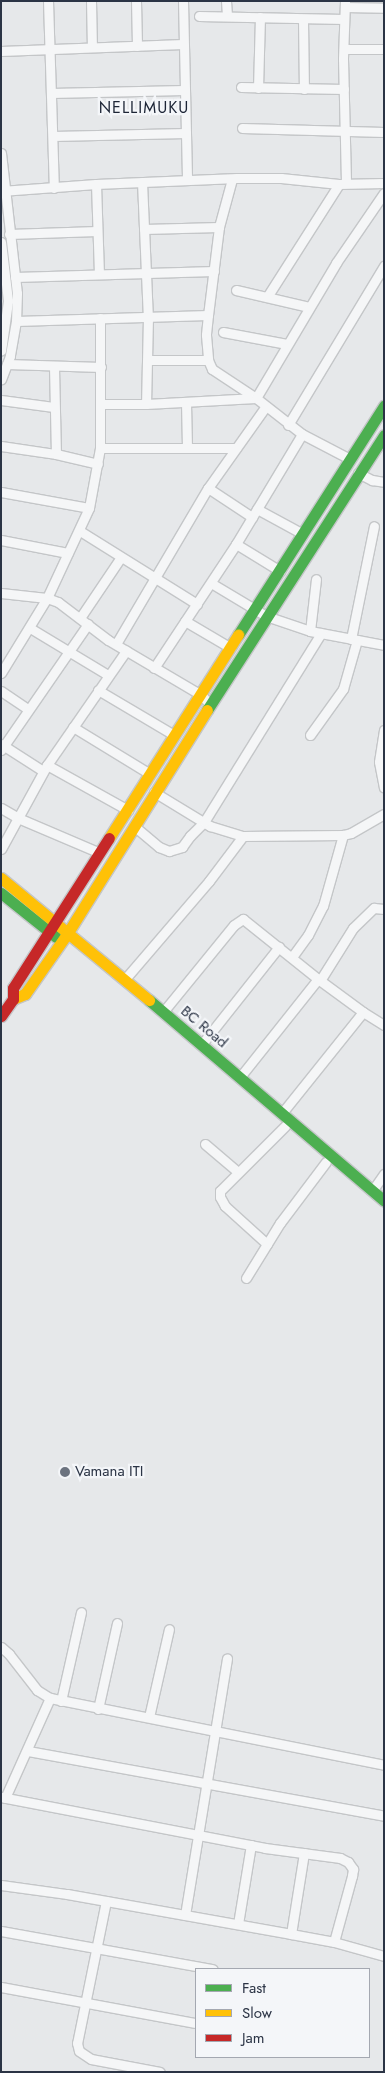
<!DOCTYPE html>
<html>
<head>
<meta charset="utf-8">
<style>
  body { margin:0 }
  #map { position:relative; width:385px; height:2073px; overflow:hidden; background:#e6e8ea; font-family:Jost,sans-serif }
  div>[style] { position:absolute }
  [style*='--x'] { left:calc(var(--x)*1px); top:calc(var(--y)*1px); width:calc(var(--w)*1px); rotate:calc(var(--a)*1deg) }
  .roads { filter:drop-shadow(1px 0 #c4c6c8) drop-shadow(-1px 0 #c4c6c8) drop-shadow(0 1px #c4c6c8) drop-shadow(0 -1px #c4c6c8) }
  .street>* { height:9px; margin:-4.5px; padding:0 4.5px; transform-origin:4.5px; border-radius:4.5px; background:#f5f6f7 }
  .fast>* { height:11px; margin:-5.5px; padding:0 5.5px; transform-origin:5.5px; border-radius:5.5px; background:#4caf50 }
  .slow>* { height:11px; margin:-5.5px; padding:0 5.5px; transform-origin:5.5px; border-radius:5.5px; background:#ffc107 }
  .jam>* { height:11px; margin:-5.5px; padding:0 5.5px; transform-origin:5.5px; border-radius:5.5px; background:#c62828 }
  .dots>* { width:14px; height:14px; translate:-50% -50%; box-sizing:border-box; border:2px solid #f4f6f9; border-radius:50% }
  span { translate:-50% -50%; white-space:nowrap; text-align:center; line-height:1.15; -webkit-text-stroke:4.5px #f4f6f9; paint-order:stroke }
  .street-label { font-size:15px; color:#2b3445 }
  .poi-label { font-size:15px; color:#2b3445 }
  .left { translate:0 -50%; text-align:left }
  .neighbourhood-label { font-size:16px; color:#1d2536; letter-spacing:1px }
  .frame { position:absolute; inset:0; border:2px solid #2b3445; pointer-events:none }
  .legend { position:absolute; left:195px; top:1968px; width:175px; height:90px; box-sizing:border-box; background:#f4f6f9; border:1px solid #a4a8b1; margin:0; padding:6px 9px; list-style:none; font-size:15px; color:#2b3445 }
  .legend li { display:flex; align-items:center; gap:10px; height:25px }
  .legend b { width:25px; border:1px solid #a4a8b1 }
</style>
</head>
<body>
<div id="map">
  <div class="roads">
    <div class="street">
      <i style="--x:48;--y:1;--w:187;--a:88.2"></i>
      <i style="--x:91;--y:1;--w:46;--a:88.8"></i>
      <i style="--x:136;--y:1;--w:45;--a:88.7"></i>
      <i style="--x:183;--y:1;--w:179;--a:88.7"></i>
      <i style="--x:226;--y:1;--w:15;--a:86"></i>
      <i style="--x:345;--y:1;--w:58;--a:92"></i>
      <i style="--x:343;--y:59;--w:124;--a:88.6"></i>
      <i style="--x:345;--y:7;--w:39;--a:1"></i>
      <i style="--x:199;--y:16;--w:145;--a:1.2"></i>
      <i style="--x:303;--y:20;--w:69;--a:89.2"></i>
      <i style="--x:344;--y:49;--w:40;--a:0"></i>
      <i style="--x:1;--y:51;--w:182;--a:-2.2"></i>
      <i style="--x:241;--y:87;--w:103;--a:1.1"></i>
      <i style="--x:258;--y:88;--w:71;--a:-88.4"></i>
      <i style="--x:51;--y:93;--w:133;--a:-1.3"></i>
      <i style="--x:242;--y:128;--w:142;--a:1.6"></i>
      <i style="--x:53;--y:136;--w:133;--a:-1.3"></i>
      <i style="--x:1;--y:153;--w:141;--a:83.5"></i>
      <i style="--x:17;--y:293;--w:28;--a:92"></i>
      <i style="--x:16;--y:321;--w:36;--a:100"></i>
      <i style="--x:10;--y:356;--w:25;--a:111"></i>
      <i style="--x:232;--y:179;--w:50;--a:105.2"></i>
      <i style="--x:219;--y:227;--w:89;--a:97.1"></i>
      <i style="--x:208;--y:315;--w:20;--a:96"></i>
      <i style="--x:206;--y:335;--w:25;--a:85"></i>
      <i style="--x:208;--y:360;--w:10;--a:66"></i>
      <i style="--x:212;--y:369;--w:53;--a:33.4"></i>
      <i style="--x:256;--y:398;--w:58;--a:38"></i>
      <i style="--x:302;--y:434;--w:54;--a:27.5"></i>
      <i style="--x:142;--y:182;--w:135;--a:87.5"></i>
      <i style="--x:148;--y:317;--w:87;--a:91.3"></i>
      <i style="--x:96;--y:184;--w:89;--a:88.1"></i>
      <i style="--x:1;--y:191;--w:95;--a:-4.2"></i>
      <i style="--x:96;--y:184;--w:141;--a:-2.4"></i>
      <i style="--x:237;--y:178;--w:44;--a:0"></i>
      <i style="--x:281;--y:178;--w:58;--a:5.9"></i>
      <i style="--x:339;--y:184;--w:45;--a:-1.3"></i>
      <i style="--x:144;--y:229;--w:75;--a:-1.5"></i>
      <i style="--x:9;--y:234;--w:88;--a:-2"></i>
      <i style="--x:1;--y:242;--w:59;--a:83.2"></i>
      <i style="--x:8;--y:301;--w:50;--a:98"></i>
      <i style="--x:15;--y:277;--w:199;--a:-1.7"></i>
      <i style="--x:236;--y:290;--w:75;--a:13.1"></i>
      <i style="--x:267;--y:297;--w:134;--a:-57.5"></i>
      <i style="--x:16;--y:321;--w:192;--a:-1.8"></i>
      <i style="--x:223;--y:332;--w:65;--a:10.6"></i>
      <i style="--x:148;--y:360;--w:60;--a:0"></i>
      <i style="--x:7;--y:364;--w:94;--a:1.8"></i>
      <i style="--x:54;--y:367;--w:87;--a:88.7"></i>
      <i style="--x:1;--y:400;--w:53;--a:7.5"></i>
      <i style="--x:186;--y:403;--w:45;--a:88.7"></i>
      <i style="--x:101;--y:404;--w:45;--a:0"></i>
      <i style="--x:146;--y:404;--w:110;--a:-3.1"></i>
      <i style="--x:256;--y:398;--w:157;--a:-59.3"></i>
      <i style="--x:336;--y:263;--w:85;--a:-55.6"></i>
      <i style="--x:288;--y:425;--w:186;--a:-58.9"></i>
      <i style="--x:1;--y:446;--w:56;--a:8.3"></i>
      <i style="--x:56;--y:454;--w:43;--a:13.4"></i>
      <i style="--x:100;--y:448;--w:136;--a:0"></i>
      <i style="--x:358;--y:473;--w:16;--a:27"></i>
      <i style="--x:372;--y:480;--w:12;--a:9"></i>
      <i style="--x:208;--y:488;--w:53;--a:33.4"></i>
      <i style="--x:1;--y:492;--w:89;--a:10.3"></i>
      <i style="--x:257;--y:509;--w:52;--a:28.5"></i>
      <i style="--x:80;--y:531;--w:138;--a:32"></i>
      <i style="--x:1;--y:540;--w:68;--a:11"></i>
      <i style="--x:236;--y:544;--w:52;--a:31.5"></i>
      <i style="--x:211;--y:583;--w:64;--a:31"></i>
      <i style="--x:266;--y:616;--w:46;--a:18.8"></i>
      <i style="--x:310;--y:631;--w:75;--a:10.7"></i>
      <i style="--x:1;--y:593;--w:46;--a:6.2"></i>
      <i style="--x:47;--y:598;--w:12;--a:20"></i>
      <i style="--x:58;--y:602;--w:63;--a:37.2"></i>
      <i style="--x:108;--y:640;--w:108;--a:30.6"></i>
      <i style="--x:201;--y:695;--w:13;--a:45"></i>
      <i style="--x:80;--y:618;--w:73;--a:-56.1"></i>
      <i style="--x:185;--y:621;--w:53;--a:30.4"></i>
      <i style="--x:30;--y:628;--w:91;--a:31.1"></i>
      <i style="--x:310;--y:631;--w:52;--a:-83.4"></i>
      <i style="--x:351;--y:639;--w:115;--a:-78.5"></i>
      <i style="--x:116;--y:644;--w:181;--a:-59.5"></i>
      <i style="--x:208;--y:488;--w:100;--a:-54.7"></i>
      <i style="--x:154;--y:668;--w:149;--a:-56.5"></i>
      <i style="--x:236;--y:544;--w:128;--a:-59"></i>
      <i style="--x:1;--y:673;--w:88;--a:-58.5"></i>
      <i style="--x:47;--y:598;--w:99;--a:-65"></i>
      <i style="--x:89;--y:508;--w:61;--a:-79.6"></i>
      <i style="--x:100;--y:448;--w:130;--a:-90"></i>
      <i style="--x:98;--y:690;--w:88;--a:30.6"></i>
      <i style="--x:1;--y:691;--w:32;--a:34"></i>
      <i style="--x:73;--y:727;--w:90;--a:31.4"></i>
      <i style="--x:384;--y:730;--w:32;--a:99"></i>
      <i style="--x:379;--y:762;--w:26;--a:79"></i>
      <i style="--x:310;--y:735;--w:57;--a:-54.3"></i>
      <i style="--x:343;--y:689;--w:51;--a:-74.1"></i>
      <i style="--x:1;--y:744;--w:50;--a:32.7"></i>
      <i style="--x:1;--y:750;--w:153;--a:-55.4"></i>
      <i style="--x:47;--y:765;--w:93;--a:29.1"></i>
      <i style="--x:154;--y:792;--w:66;--a:31.3"></i>
      <i style="--x:210;--y:826;--w:34;--a:17"></i>
      <i style="--x:243;--y:836;--w:100;--a:-0.6"></i>
      <i style="--x:343;--y:835;--w:8;--a:-14"></i>
      <i style="--x:351;--y:833;--w:38;--a:-30"></i>
      <i style="--x:1;--y:808;--w:20;--a:30"></i>
      <i style="--x:18;--y:818;--w:89;--a:23.1"></i>
      <i style="--x:134;--y:826;--w:33;--a:40"></i>
      <i style="--x:159;--y:847;--w:11;--a:22"></i>
      <i style="--x:169;--y:851;--w:14;--a:-17"></i>
      <i style="--x:182;--y:847;--w:14;--a:-54"></i>
      <i style="--x:190;--y:836;--w:20;--a:-45"></i>
      <i style="--x:204;--y:822;--w:222;--a:-58.2"></i>
      <i style="--x:1;--y:849;--w:96;--a:-61.3"></i>
      <i style="--x:47;--y:765;--w:139;--a:-55.3"></i>
      <i style="--x:292;--y:957;--w:27;--a:-54"></i>
      <i style="--x:308;--y:935;--w:33;--a:-63"></i>
      <i style="--x:323;--y:906;--w:74;--a:-74.3"></i>
      <i style="--x:125;--y:979;--w:129;--a:-49.4"></i>
      <i style="--x:209;--y:881;--w:56;--a:-52.9"></i>
      <i style="--x:163;--y:1012;--w:112;--a:-50.8"></i>
      <i style="--x:234;--y:925;--w:11;--a:-34"></i>
      <i style="--x:243;--y:919;--w:96;--a:38.7"></i>
      <i style="--x:318;--y:979;--w:56;--a:36.3"></i>
      <i style="--x:363;--y:1012;--w:25;--a:32"></i>
      <i style="--x:202;--y:1044;--w:124;--a:-51.6"></i>
      <i style="--x:240;--y:1077;--w:125;--a:-51.5"></i>
      <i style="--x:318;--y:979;--w:3;--a:0"></i>
      <i style="--x:321;--y:979;--w:60;--a:-57.9"></i>
      <i style="--x:353;--y:928;--w:29;--a:-44"></i>
      <i style="--x:374;--y:908;--w:10;--a:6"></i>
      <i style="--x:282;--y:1113;--w:129;--a:-51.3"></i>
      <i style="--x:205;--y:1144;--w:43;--a:40.3"></i>
      <i style="--x:372;--y:1191;--w:21;--a:-55"></i>
      <i style="--x:267;--y:1244;--w:57;--a:-137.9"></i>
      <i style="--x:225;--y:1206;--w:10;--a:-119"></i>
      <i style="--x:220;--y:1197;--w:6;--a:-90"></i>
      <i style="--x:220;--y:1191;--w:92;--a:-45"></i>
      <i style="--x:246;--y:1278;--w:65;--a:-58.3"></i>
      <i style="--x:280;--y:1223;--w:76;--a:-53"></i>
      <i style="--x:1;--y:1647;--w:11;--a:41"></i>
      <i style="--x:9;--y:1654;--w:46;--a:52.1"></i>
      <i style="--x:37;--y:1690;--w:15;--a:32"></i>
      <i style="--x:50;--y:1698;--w:341;--a:11.3"></i>
      <i style="--x:61;--y:1701;--w:91;--a:-77.3"></i>
      <i style="--x:98;--y:1709;--w:88;--a:-77.5"></i>
      <i style="--x:149;--y:1717;--w:90;--a:-77.2"></i>
      <i style="--x:28;--y:1751;--w:362;--a:10.3"></i>
      <i style="--x:1;--y:1797;--w:269;--a:10.9"></i>
      <i style="--x:265;--y:1848;--w:76;--a:7.6"></i>
      <i style="--x:340;--y:1858;--w:9;--a:27"></i>
      <i style="--x:348;--y:1862;--w:9;--a:54"></i>
      <i style="--x:353;--y:1869;--w:7;--a:98"></i>
      <i style="--x:352;--y:1876;--w:68;--a:105.3"></i>
      <i style="--x:5;--y:1798;--w:110;--a:-65.8"></i>
      <i style="--x:1;--y:1885;--w:67;--a:7.8"></i>
      <i style="--x:67;--y:1894;--w:228;--a:10.1"></i>
      <i style="--x:291;--y:1934;--w:44;--a:10.5"></i>
      <i style="--x:334;--y:1942;--w:52;--a:15.6"></i>
      <i style="--x:106;--y:1901;--w:145;--a:101.5"></i>
      <i style="--x:77;--y:2043;--w:8;--a:76"></i>
      <i style="--x:79;--y:2051;--w:14;--a:34"></i>
      <i style="--x:91;--y:2059;--w:70;--a:10.7"></i>
      <i style="--x:185;--y:1915;--w:260;--a:-80.7"></i>
      <i style="--x:238;--y:1924;--w:80;--a:-80.7"></i>
      <i style="--x:1;--y:1931;--w:215;--a:10.2"></i>
      <i style="--x:291;--y:1934;--w:82;--a:-80.9"></i>
      <i style="--x:1;--y:1987;--w:198;--a:10.5"></i>
    </div>
    <div class="fast">
      <i style="--x:238;--y:635;--w:272;--a:-57.5"></i>
      <i style="--x:207;--y:710;--w:327;--a:-57.2"></i>
      <i style="--x:1;--y:893;--w:70;--a:38.7"></i>
      <i style="--x:149;--y:1000;--w:309;--a:40.5"></i>
    </div>
    <div class="slow">
      <i style="--x:109;--y:838;--w:241;--a:-57.6"></i>
      <i style="--x:1;--y:878;--w:192;--a:39.5"></i>
      <i style="--x:13;--y:999;--w:13;--a:-23"></i>
      <i style="--x:25;--y:994;--w:73;--a:-55"></i>
      <i style="--x:67;--y:934;--w:264;--a:-58"></i>
    </div>
    <div class="jam">
      <i style="--x:1;--y:1016;--w:21;--a:-55"></i>
      <i style="--x:13;--y:999;--w:11;--a:-90"></i>
      <i style="--x:13;--y:988;--w:178;--a:-57.4"></i>
    </div>
  </div>
  <div class="dots">
    <i style="left:65px;top:1472px;background:#6c737f"></i>
  </div>
  <div class="street-label">
    <span style="left:204px;top:1027px;rotate:40deg">BC Road</span>
  </div>
  <div class="poi-label">
    <span class="left" style="left:75px;top:1472px">Vamana ITI</span>
  </div>
  <div class="neighbourhood-label">
    <span style="left:144px;top:108px">NELLIMUKU</span>
  </div>
  <div class="frame"></div>
  <ul class="legend">
  <li><b style="height:6px;background:#4caf50"></b>Fast</li>
  <li><b style="height:6px;background:#ffc107"></b>Slow</li>
  <li><b style="height:6px;background:#c62828"></b>Jam</li>
  </ul>
</div>
</body>
</html>
